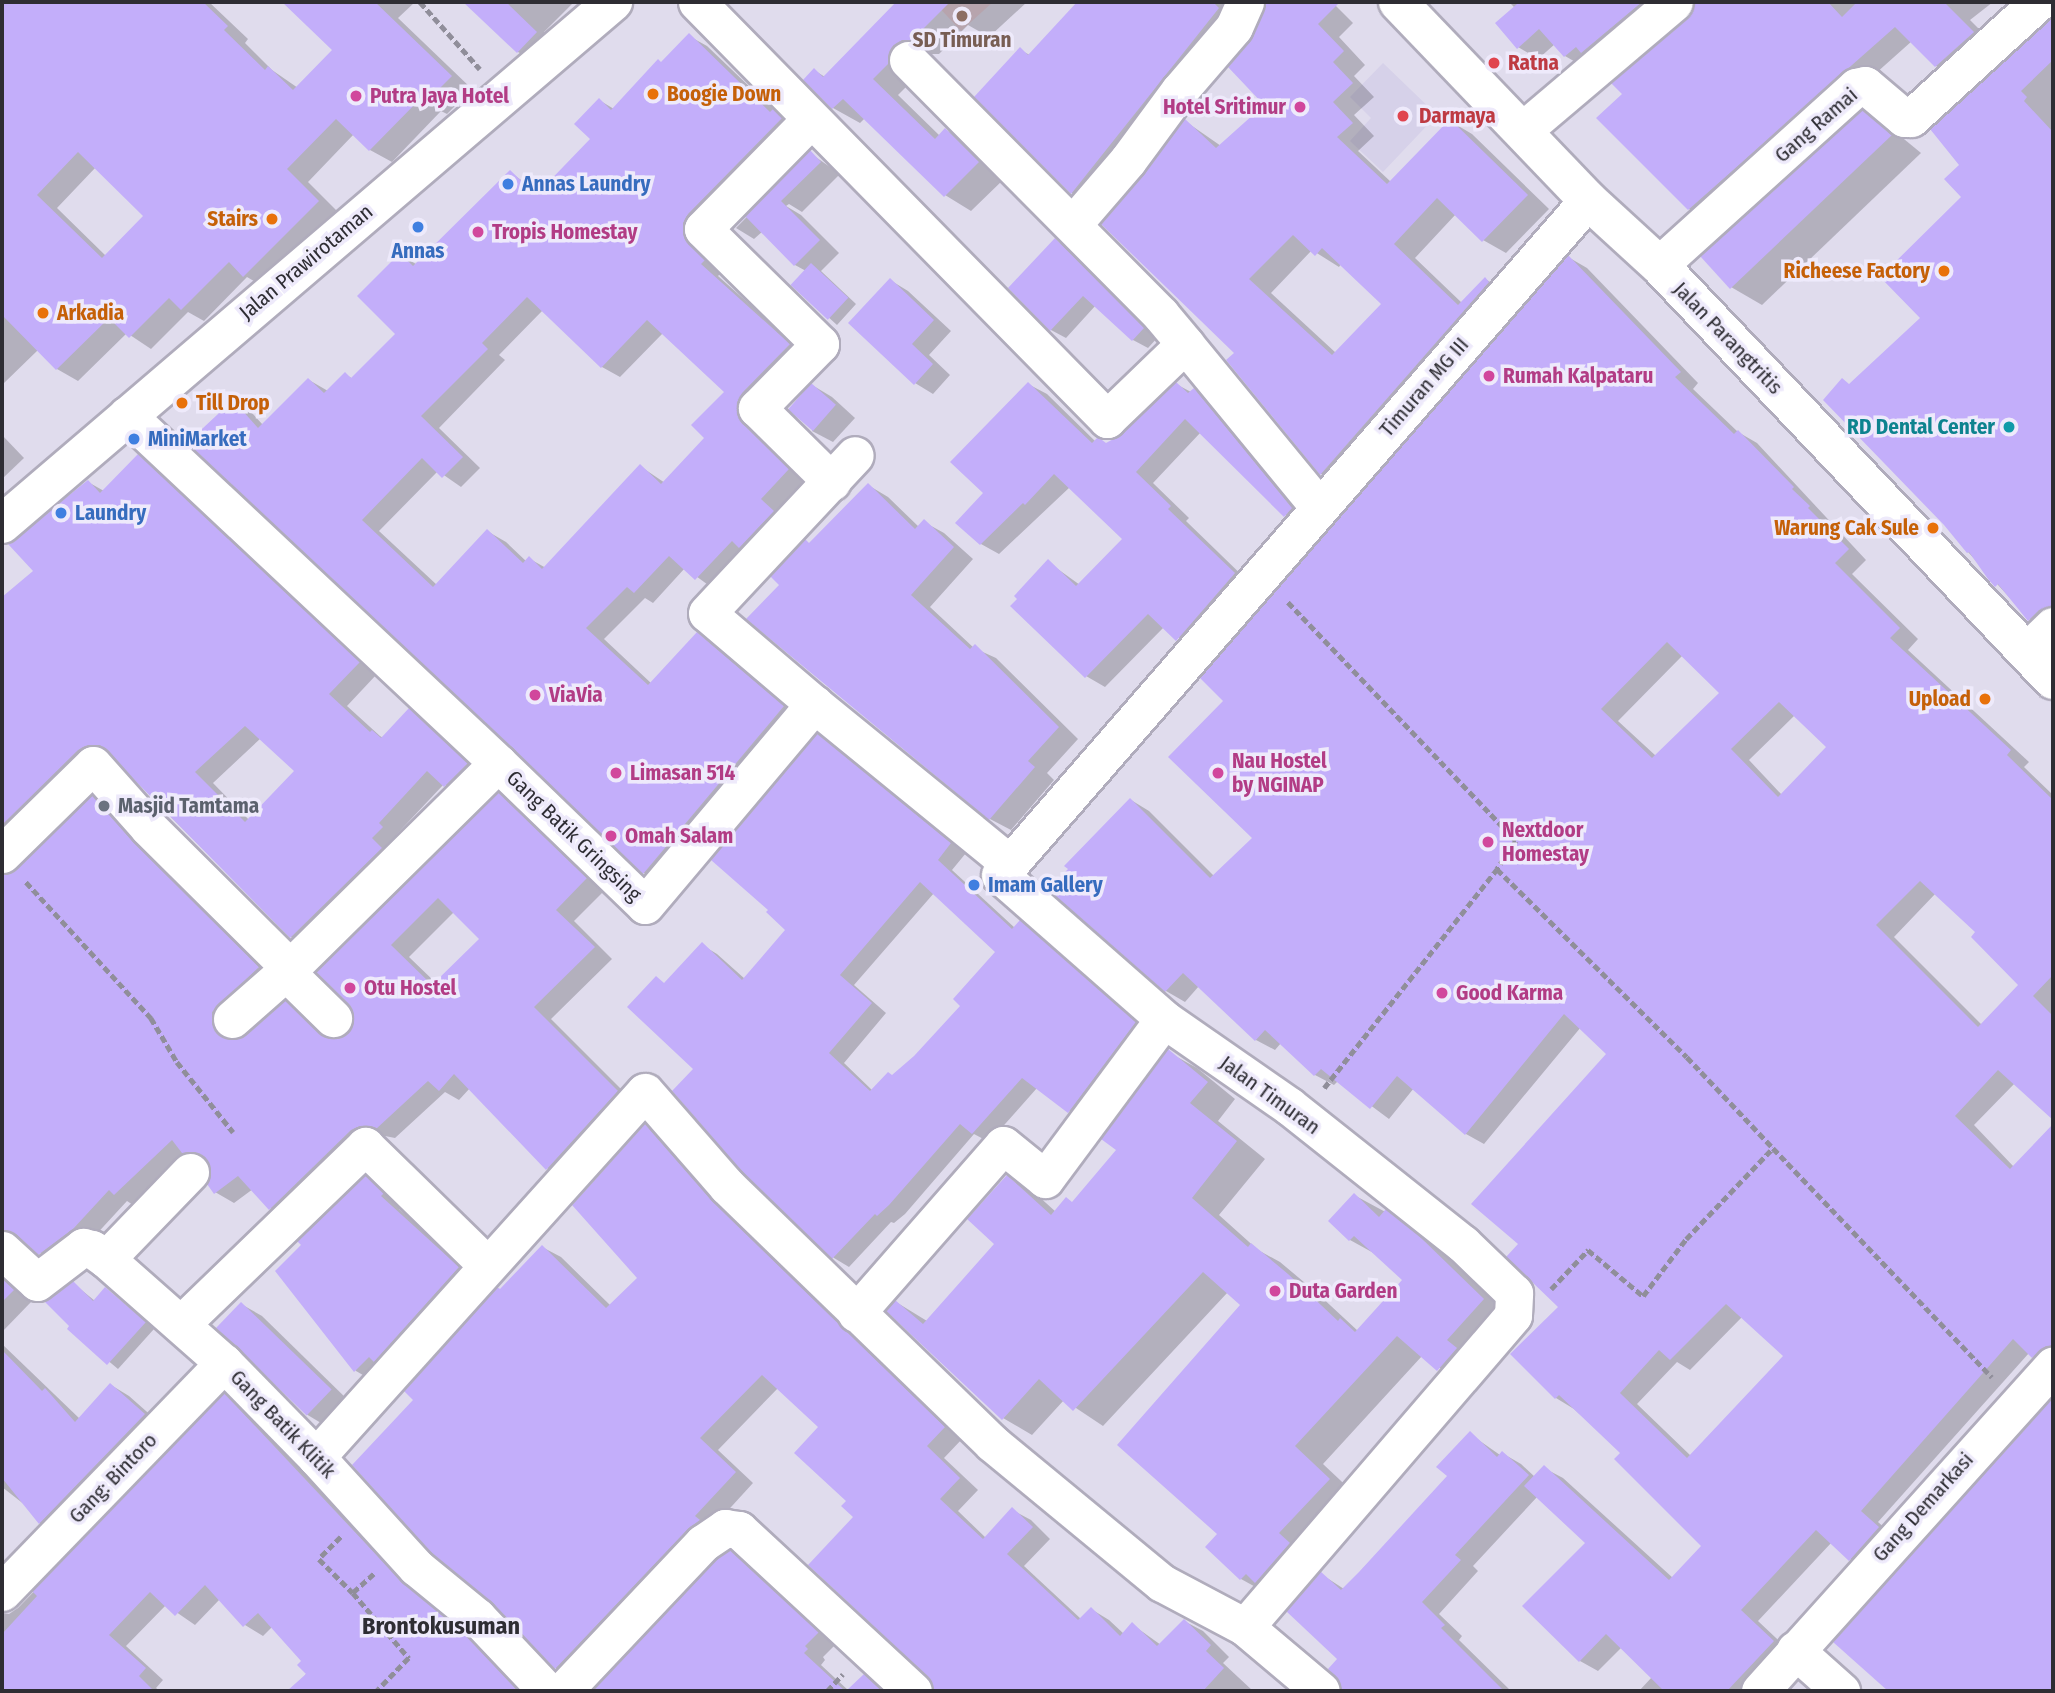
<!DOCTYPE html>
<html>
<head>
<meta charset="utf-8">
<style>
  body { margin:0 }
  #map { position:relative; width:2055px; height:1693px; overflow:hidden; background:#e0dced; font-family:"Fira Sans Condensed",sans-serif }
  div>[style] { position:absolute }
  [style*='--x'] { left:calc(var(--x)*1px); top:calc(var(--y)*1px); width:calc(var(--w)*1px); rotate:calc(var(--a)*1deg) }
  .built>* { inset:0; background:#d6d1e9 }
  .education>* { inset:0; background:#e5ced9 }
  .shadow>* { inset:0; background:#0003 }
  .building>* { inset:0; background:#c3aefa; transform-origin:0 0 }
  .path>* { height:4.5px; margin-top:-2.25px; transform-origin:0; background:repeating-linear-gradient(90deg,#908e9a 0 7px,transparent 0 10.5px) }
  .roads { filter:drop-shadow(2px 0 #b0acbc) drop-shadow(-2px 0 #b0acbc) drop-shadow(0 2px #b0acbc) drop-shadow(0 -2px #b0acbc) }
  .street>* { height:37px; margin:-18.5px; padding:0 18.5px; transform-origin:18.5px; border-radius:18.5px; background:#fff }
  .secondary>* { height:38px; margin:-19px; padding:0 19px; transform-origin:19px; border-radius:19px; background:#fff }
  .primary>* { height:38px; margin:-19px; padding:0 19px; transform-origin:19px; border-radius:19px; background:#fff }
  .dots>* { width:19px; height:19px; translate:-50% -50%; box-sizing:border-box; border:4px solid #eeeafb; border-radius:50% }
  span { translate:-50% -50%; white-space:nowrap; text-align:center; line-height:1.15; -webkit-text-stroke:7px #eeeafb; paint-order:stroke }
  .education-label { font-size:21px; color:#785e54; font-weight:700 }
  .health-label { font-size:21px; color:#be3a42; font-weight:700 }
  .left { translate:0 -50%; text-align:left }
  .food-label { font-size:21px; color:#c56008; font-weight:700 }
  .right { translate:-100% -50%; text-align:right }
  .hotel-label { font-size:21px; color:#b23c85; font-weight:700 }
  .street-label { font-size:21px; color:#2e2d33 }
  .shop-label { font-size:21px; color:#366cbe; font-weight:700 }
  .culture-label { font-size:21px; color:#0d838f; font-weight:700 }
  .worship-label { font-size:21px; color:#5b616d; font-weight:700 }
  .quarter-label { font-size:24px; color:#2e2d33; font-weight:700 }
  .frame { position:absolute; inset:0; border:4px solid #2e2d33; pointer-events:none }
</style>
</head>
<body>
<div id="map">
  <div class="built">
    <i style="clip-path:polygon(1383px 63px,1437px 115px,1383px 172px,1350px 141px,1371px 118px,1350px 97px)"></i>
  </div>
  <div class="education">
    <i style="clip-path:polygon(934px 2px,993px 2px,961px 31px)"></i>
  </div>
  <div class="shadow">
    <i style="clip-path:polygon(evenodd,2px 2px,209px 2px,248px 39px,245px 43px,272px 70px,298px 88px,335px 50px,285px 2px,415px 2px,398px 18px,472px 89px,447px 114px,441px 111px,392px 162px,370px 150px,354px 134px,308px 182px,340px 214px,266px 288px,247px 277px,204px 321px,188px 312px,151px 349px,127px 333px,78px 381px,57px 369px,38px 350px,2px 385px,2px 2px,96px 167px,146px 216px,106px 256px,57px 208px,96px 167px)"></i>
    <i style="clip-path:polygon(464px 2px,574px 2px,544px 32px,558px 45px,539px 64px,518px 52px)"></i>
    <i style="clip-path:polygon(898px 2px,1027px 2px,989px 37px,968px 25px,939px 54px,929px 54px,919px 61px,914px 79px,898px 95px,940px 136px,946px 130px,972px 145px,1005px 178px,971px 211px,945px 195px,865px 118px,860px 123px,833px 108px,814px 70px,825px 77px)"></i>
    <i style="clip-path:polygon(1089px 2px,1253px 2px,1094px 206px,1072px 193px,977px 97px,1020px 50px,1030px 55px)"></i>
    <i style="clip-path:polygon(evenodd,1267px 2px,1332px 2px,1353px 23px,1339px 37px,1365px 65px,1354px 76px,1374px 97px,1354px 115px,1374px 136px,1358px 151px,1391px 182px,1450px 121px,1472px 134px,1549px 209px,1506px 253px,1483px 240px,1456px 214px,1415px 258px,1462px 303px,1485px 279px,1506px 291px,1344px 487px,1321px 474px,1228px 360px,1236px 353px,1145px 175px,1185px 121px,1221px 146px,1266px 105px,1252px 41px,1267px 2px,1312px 250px,1339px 267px,1341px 264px,1384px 304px,1336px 353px,1271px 293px,1312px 250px)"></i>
    <i style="clip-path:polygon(1509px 2px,1676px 2px,1586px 68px,1565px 56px,1555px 44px,1538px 59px,1518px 47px,1515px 8px)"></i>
    <i style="clip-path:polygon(1696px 2px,1993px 2px,1970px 20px,1994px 44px,1957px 78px,1936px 66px,1912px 41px,1710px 221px,1689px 209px,1599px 118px,1625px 94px,1689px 19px)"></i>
    <i style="clip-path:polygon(2053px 19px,2053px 629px,2050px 631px,2029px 619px,1968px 552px,1851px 385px,1923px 318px,1963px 197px,1961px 165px,1933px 129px)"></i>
    <i style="clip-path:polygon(evenodd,689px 36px,707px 46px,778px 114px,792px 122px,707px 225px,722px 272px,718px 276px,808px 356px,761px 404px,807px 481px,715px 590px,685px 568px,653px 603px,645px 598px,604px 639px,652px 684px,698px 635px,716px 645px,802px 718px,663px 884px,644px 873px,190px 443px,233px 402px,252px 413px,263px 425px,309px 380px,328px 391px,345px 374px,353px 379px,398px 334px,400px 255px,416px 264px,510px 172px,539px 193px,592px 139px,599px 100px,614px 109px,689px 36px,543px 310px,602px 367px,620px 377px,663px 333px,727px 391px,706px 438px,665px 483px,640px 466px,546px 568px,530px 559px,527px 562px,506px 542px,487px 531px,437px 585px,379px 531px,438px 471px,461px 487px,480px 468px,439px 428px,505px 360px,499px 355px,543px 310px)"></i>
    <i style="clip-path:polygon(1862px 112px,1893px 130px,1921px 153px,1762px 305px,1731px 287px)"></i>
    <i style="clip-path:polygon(810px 153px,840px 174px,802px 212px,789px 204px,786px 206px,801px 215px,839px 253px,821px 271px,856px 304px,837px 325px,793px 285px,806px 271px,795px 265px,763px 231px,754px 239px,736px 228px)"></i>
    <i style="clip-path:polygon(1055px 240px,1070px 249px,1158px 337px,1148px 348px,1133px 340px,1096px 305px,1066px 338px,1051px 330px)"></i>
    <i style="clip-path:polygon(evenodd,1568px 257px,1587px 268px,1698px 383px,1693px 389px,1738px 432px,1757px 443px,1866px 560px,1852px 574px,1918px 639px,1908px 650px,2029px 762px,2024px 767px,2053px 795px,2053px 1118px,2015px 1083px,1974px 1125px,2014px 1167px,2053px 1126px,2053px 1366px,2029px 1353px,1878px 1522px,1897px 1539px,1869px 1570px,1850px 1559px,1832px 1542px,1758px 1621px,1792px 1653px,1762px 1691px,1639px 1691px,1652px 1677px,1622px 1647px,1598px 1671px,1580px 1661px,1588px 1543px,1538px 1496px,1473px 1566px,1478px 1571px,1439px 1614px,1462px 1636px,1459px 1640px,1511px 1691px,1374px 1691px,1288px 1611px,1321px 1574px,1344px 1589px,1449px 1476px,1470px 1434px,1500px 1455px,1502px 1453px,1521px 1464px,1535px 1477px,1544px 1468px,1563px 1478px,1673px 1578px,1703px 1546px,1623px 1453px,1574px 1409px,1556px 1398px,1560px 1307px,1521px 1243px,1608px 1054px,1581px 1027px,1484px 1144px,1466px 1134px,1414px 1088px,1389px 1119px,1338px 1081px,1334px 1085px,1315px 1075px,1281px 1043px,1275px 1050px,1256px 1040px,1199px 986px,1185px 1002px,1166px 991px,1051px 889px,1131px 800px,1149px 811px,1214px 876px,1255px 838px,1225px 701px,1568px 257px,1683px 655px,1721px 693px,1656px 756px,1618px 721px,1683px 655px,1568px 257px,1795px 715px,1828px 747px,1782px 795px,1749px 760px,1795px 715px,1568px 257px,1936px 893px,1978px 932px,2021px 984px,1982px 1025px,1894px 937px,1936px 893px,1568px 257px,1743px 1316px,1785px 1356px,1691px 1456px,1637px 1404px,1677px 1362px,1690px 1370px,1743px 1316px)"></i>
    <i style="clip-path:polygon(890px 280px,908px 291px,951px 331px,929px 355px,950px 375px,933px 394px,915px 383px)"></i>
    <i style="clip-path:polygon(1028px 384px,1047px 394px,1096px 442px,1107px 444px,1122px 436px,1176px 384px,1191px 392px,1194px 390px,1212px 401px,1310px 519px,1304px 526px,1285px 515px,1201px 432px,1153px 483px,1189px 518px,1186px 521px,1252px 585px,1196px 650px,1164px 627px,1105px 687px,1086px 676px,1048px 562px,1080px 585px,1124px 539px,1070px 487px,999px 554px,981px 544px,985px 493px)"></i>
    <i style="clip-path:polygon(812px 385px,832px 397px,855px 418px,833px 442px,812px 431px)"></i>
    <i style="clip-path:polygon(2px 435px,24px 458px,2px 479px)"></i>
    <i style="clip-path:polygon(evenodd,138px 456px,157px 467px,377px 674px,347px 706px,380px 736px,383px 738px,409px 710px,428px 721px,485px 775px,464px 796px,444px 784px,396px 835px,400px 838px,310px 948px,291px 937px,165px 811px,114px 755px,107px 755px,2px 857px,2px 756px,16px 743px,2px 728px,2px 600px,35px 571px,88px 482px,104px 491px,138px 456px,261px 738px,297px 771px,250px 821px,213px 783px,261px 738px)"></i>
    <i style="clip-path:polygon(868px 485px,888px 497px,919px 527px,924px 522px,944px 533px,973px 559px,930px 607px,974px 648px,996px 658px,1078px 739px,1047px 773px,1054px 780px,1011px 830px,990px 819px,749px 619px,782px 585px,810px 544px)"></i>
    <i style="clip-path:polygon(evenodd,817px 736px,833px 745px,966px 853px,952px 870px,1015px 928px,1020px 923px,1036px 931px,1150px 1032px,1084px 1121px,1037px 1088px,989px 1142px,974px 1134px,905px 1214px,894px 1223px,891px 1222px,849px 1267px,834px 1258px,744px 1170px,657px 979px,665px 984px,702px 945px,717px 954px,745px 979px,788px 930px,817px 736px,934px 893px,997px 952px,963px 1005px,915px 1057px,873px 1091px,844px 1063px,886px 1013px,854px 985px,934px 893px)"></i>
    <i style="clip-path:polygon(evenodd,498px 795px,517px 805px,605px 890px,574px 921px,612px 959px,551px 1019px,635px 1103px,566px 1179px,548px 1169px,470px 1088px,459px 1100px,445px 1092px,395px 1138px,380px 1135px,289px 1219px,270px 1208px,253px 1189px,234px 1203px,215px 1192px,209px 1162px,202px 1163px,187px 1153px,133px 1205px,127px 1201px,92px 1239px,58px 1264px,22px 1240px,16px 1240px,2px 1253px,2px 875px,17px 871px,92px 798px,111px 808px,277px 979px,230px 1036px,233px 1041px,237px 1041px,285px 1003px,304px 1013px,331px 1040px,338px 1040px,350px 1033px,355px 1023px,355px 1011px,318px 972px,498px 795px,454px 912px,481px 939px,436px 983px,409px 957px,454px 912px)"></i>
    <i style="clip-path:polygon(1168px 1052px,1197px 1068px,1235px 1099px,1218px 1121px,1265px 1159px,1219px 1215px,1258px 1250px,1280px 1262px,1317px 1293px,1358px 1331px,1404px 1280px,1379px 1256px,1350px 1240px,1330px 1221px,1354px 1195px,1415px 1228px,1447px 1254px,1511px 1316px,1467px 1386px,1422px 1356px,1323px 1464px,1357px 1496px,1270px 1595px,1241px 1579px,1220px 1534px,1242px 1305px,1228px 1292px,1103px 1426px,1064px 1400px,1032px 1435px,1003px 1418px,896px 1302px,927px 1321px,997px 1244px,1008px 1178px,1036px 1194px,1056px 1212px,1074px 1203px,1118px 1150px)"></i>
    <i style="clip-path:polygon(645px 1126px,664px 1137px,963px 1438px,944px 1458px,978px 1490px,958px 1511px,986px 1538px,1012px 1510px,1031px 1520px,1050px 1539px,1024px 1566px,1081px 1619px,1091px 1609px,1109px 1620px,1124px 1634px,1133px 1625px,1161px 1645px,1184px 1621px,1203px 1631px,1229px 1657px,1223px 1663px,1253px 1691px,942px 1691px,935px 1687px,855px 1517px,821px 1427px,779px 1387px,718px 1450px,753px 1483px,575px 1678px,556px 1668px,415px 1400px,501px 1291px,542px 1247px,561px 1257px,611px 1306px,640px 1278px)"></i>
    <i style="clip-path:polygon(365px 1177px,385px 1189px,402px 1206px,399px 1209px,478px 1279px,375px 1382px,356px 1371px,277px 1271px)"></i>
    <i style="clip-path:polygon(2px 1271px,32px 1301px,2px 1332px)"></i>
    <i style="clip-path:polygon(73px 1283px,95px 1301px,106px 1289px,154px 1329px,118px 1369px,69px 1328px)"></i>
    <i style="clip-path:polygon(241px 1304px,262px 1316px,351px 1403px,326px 1426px,306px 1414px)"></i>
    <i style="clip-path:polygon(2px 1344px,80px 1419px,111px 1385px,129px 1396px,163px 1426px,58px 1533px,40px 1523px,25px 1505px,2px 1487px)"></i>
    <i style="clip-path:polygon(224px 1395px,243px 1406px,419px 1594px,481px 1645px,527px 1691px,309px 1691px,300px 1682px,321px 1654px,273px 1626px,263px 1636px,245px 1625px,220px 1599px,195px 1625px,166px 1605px,126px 1646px,163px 1680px,156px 1688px,160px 1691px,2px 1691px,2px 1613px,9px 1614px,18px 1608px)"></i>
    <i style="clip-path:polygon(2053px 1400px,2053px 1691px,1890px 1691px,1836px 1642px)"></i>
    <i style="clip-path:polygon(730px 1552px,749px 1563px,836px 1644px,823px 1657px,825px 1660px,821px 1665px,849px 1691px,864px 1676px,888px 1691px,594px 1691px,718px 1560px)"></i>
  </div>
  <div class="building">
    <i style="clip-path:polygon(evenodd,2px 2px,203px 2px,228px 26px,224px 30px,265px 70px,268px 66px,293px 90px,332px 50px,282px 2px,375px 2px,452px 76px,425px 103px,420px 99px,369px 151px,336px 119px,287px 169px,319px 201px,243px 277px,229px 262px,181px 310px,169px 298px,129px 338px,109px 318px,56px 370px,2px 315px,2px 2px,78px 152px,143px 216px,102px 258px,37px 195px,78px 152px)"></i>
    <i style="clip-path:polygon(463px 2px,506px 2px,537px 32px,517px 53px)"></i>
    <i style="clip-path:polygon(896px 2px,950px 2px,912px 40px,902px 40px,893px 46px,888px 64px,873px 79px,935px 139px,945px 128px,979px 162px,944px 197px,843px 99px,832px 109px,803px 80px,814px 68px,823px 77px)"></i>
    <i style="clip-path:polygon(1077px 2px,1213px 2px,1219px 8px,1071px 194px,974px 97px,1020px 47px,1028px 55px)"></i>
    <i style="clip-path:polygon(evenodd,1266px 2px,1340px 2px,1318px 24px,1344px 51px,1333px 62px,1353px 83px,1333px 102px,1353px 123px,1337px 137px,1387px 184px,1450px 119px,1528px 195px,1482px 242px,1437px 198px,1394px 244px,1458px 305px,1485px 277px,1489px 282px,1320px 475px,1226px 360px,1234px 353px,1101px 224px,1144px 174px,1185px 119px,1216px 148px,1264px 105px,1228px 67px,1253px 36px,1266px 2px,1293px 235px,1315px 256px,1322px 248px,1381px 304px,1332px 355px,1249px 279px,1293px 235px)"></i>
    <i style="clip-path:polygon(1515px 2px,1642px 2px,1581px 53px,1576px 47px,1564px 57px,1539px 29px,1517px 49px,1495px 23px,1517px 4px)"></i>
    <i style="clip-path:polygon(1694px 2px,1828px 2px,1842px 17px,1857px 2px,1944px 2px,1974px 32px,1935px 67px,1895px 27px,1688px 210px,1596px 118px,1622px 94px,1611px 83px,1688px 18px)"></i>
    <i style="clip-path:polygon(2053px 16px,2053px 60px,2021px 91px,2027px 97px,2024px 101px,2053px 132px,2053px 606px,2039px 610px,2028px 621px,1998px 584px,1995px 587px,1988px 579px,1969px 552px,1967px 553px,1944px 525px,1823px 400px,1842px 378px,1849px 384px,1920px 318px,1880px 277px,1961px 197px,1944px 179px,1959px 165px,1930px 129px)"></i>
    <i style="clip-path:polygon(evenodd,689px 33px,770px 112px,773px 109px,782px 118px,688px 214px,683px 223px,683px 234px,705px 260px,701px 264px,790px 344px,742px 393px,737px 403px,737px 414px,742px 422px,789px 469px,761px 499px,774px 511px,739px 548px,732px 541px,695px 580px,669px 556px,634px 593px,627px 587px,586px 628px,648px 685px,697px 632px,784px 706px,643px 874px,187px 443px,233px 400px,258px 428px,308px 378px,324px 393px,345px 372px,351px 378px,395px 334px,357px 296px,400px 253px,413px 266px,510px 170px,536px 195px,590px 139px,574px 124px,599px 98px,611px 110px,658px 59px,661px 62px,689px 33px,527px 297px,601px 368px,647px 320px,724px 392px,691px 425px,704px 438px,661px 484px,640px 464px,542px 569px,529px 556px,523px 563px,487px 529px,433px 587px,362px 520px,422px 458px,442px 478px,463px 457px,421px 416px,488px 349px,482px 343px,527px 297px)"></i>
    <i style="clip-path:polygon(1862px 110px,1892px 135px,1730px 289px,1700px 256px)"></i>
    <i style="clip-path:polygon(810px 150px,821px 162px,781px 201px,820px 240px,794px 266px,746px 217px,733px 229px)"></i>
    <i style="clip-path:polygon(1055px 238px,1144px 328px,1132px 341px,1083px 296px,1050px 331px,1008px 288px)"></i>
    <i style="clip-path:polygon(evenodd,1568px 255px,1681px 372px,1675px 377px,1734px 434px,1738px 430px,1794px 487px,1792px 489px,1810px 506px,1808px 508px,1849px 549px,1835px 563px,1900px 628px,1890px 638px,2011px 750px,2007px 755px,2053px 800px,2053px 975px,2033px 996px,2053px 1016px,2053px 1120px,1998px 1070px,1955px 1116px,2010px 1169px,2053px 1124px,2053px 1346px,2046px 1346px,2032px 1358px,2013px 1339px,1861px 1511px,1879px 1527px,1849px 1561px,1816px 1530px,1741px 1610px,1774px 1641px,1727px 1691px,1664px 1691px,1606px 1634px,1579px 1662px,1522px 1606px,1585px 1543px,1524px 1486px,1544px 1465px,1669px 1580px,1701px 1546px,1614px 1459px,1620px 1453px,1559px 1395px,1555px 1399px,1510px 1354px,1558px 1307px,1506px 1257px,1518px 1244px,1471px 1204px,1606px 1054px,1564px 1014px,1465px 1135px,1397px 1076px,1370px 1109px,1321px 1069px,1314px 1076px,1265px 1030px,1255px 1041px,1183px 973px,1165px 992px,1048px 890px,1068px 869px,1064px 866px,1130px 798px,1210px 878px,1252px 838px,1168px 757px,1223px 701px,1200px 678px,1568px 255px,1667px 642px,1719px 693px,1652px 758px,1601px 709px,1667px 642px,1568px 255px,1779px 702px,1826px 747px,1778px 797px,1731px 749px,1779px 702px,1568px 255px,1920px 881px,1975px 932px,1971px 937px,2018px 985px,1978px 1027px,1876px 925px,1920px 881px,1568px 255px,1726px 1304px,1783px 1356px,1687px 1458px,1620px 1393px,1659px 1350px,1670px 1360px,1726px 1304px)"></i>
    <i style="left:811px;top:263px;width:51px;height:30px;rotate:43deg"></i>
    <i style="clip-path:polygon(890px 278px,934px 320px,912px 344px,933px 364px,914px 385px,848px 323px)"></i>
    <i style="clip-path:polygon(1028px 382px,1092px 443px,1098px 437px,1106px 443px,1121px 435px,1176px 382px,1188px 393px,1194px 388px,1292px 508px,1284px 517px,1185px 419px,1136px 472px,1171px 506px,1168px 509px,1235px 573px,1176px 641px,1148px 614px,1085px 678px,1010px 606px,1017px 599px,1014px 596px,1048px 559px,1076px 586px,1122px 539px,1054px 474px,1025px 505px,1023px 503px,980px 545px,955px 523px,983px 493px,950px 462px)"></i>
    <i style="left:811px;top:383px;width:33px;height:35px;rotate:41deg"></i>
    <i style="clip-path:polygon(evenodd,138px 454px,360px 662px,329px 694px,370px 732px,372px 730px,381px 738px,409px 708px,468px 763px,444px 787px,427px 771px,379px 823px,383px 827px,372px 838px,382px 848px,290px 938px,100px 745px,89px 745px,78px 750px,2px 825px,2px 597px,33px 571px,8px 544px,88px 480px,100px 493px,138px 454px,245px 726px,294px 771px,245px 822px,195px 772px,245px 726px)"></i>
    <i style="clip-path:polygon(868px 483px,915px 529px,924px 519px,954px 547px,911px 595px,970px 649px,975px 644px,1059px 727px,1028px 761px,1035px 767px,989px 820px,746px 619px,779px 585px,770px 576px,805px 539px,809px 543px)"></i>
    <i style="clip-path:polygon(evenodd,817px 733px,951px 843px,938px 860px,1012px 929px,1020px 920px,1136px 1022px,1068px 1113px,1022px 1078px,972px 1134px,960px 1124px,889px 1205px,877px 1216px,875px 1214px,832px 1259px,742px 1172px,672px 1091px,693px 1069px,627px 1007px,656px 976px,664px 983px,702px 942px,742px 980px,785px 930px,766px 912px,768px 910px,711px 860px,817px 733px,920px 882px,995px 952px,953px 999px,960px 1006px,914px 1056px,892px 1075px,888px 1072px,870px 1091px,829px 1053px,872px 1003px,840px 975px,920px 882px)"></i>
    <i style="clip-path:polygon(evenodd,498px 792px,587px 878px,556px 910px,595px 947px,534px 1007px,618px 1091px,546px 1170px,454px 1074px,439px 1091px,428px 1081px,376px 1129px,360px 1126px,351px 1130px,269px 1210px,238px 1176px,214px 1194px,207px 1184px,210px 1167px,205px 1157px,194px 1152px,182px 1153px,172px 1140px,114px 1195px,109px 1190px,73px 1229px,38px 1255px,16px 1234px,2px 1230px,2px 874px,17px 869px,92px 795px,133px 842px,259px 967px,212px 1012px,212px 1024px,217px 1033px,226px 1039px,237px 1039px,285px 1000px,319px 1033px,328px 1038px,338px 1038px,348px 1032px,353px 1023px,353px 1012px,316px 972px,498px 792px,438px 898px,479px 939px,432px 985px,391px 945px,438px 898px)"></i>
    <i style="clip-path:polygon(1168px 1049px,1208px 1082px,1190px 1103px,1237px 1141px,1192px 1198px,1248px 1247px,1251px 1243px,1288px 1274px,1338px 1321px,1340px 1318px,1355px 1332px,1402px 1280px,1354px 1236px,1349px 1241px,1328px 1221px,1354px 1193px,1379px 1217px,1386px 1209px,1418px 1235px,1484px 1299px,1447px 1340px,1457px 1348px,1437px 1371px,1397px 1336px,1295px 1446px,1330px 1479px,1279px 1533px,1290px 1543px,1255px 1583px,1246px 1574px,1240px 1580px,1205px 1547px,1217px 1534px,1117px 1445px,1240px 1305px,1203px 1272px,1073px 1411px,1039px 1379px,1002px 1420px,886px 1311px,895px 1300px,923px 1324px,994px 1244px,967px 1219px,1007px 1175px,1051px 1215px,1066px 1197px,1072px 1202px,1116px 1150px,1101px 1139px)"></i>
    <i style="clip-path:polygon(645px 1124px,712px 1201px,945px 1427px,927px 1446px,960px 1478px,940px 1499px,983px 1539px,1012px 1507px,1033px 1527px,1007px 1554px,1078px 1620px,1091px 1607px,1120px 1636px,1132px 1622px,1157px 1646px,1184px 1619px,1211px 1645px,1206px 1651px,1224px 1668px,1203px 1691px,933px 1691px,927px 1676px,808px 1565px,853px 1517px,841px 1506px,846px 1501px,794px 1453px,818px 1427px,762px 1375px,700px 1438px,736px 1472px,695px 1516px,700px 1520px,688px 1529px,555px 1669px,492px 1603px,430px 1552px,352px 1465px,413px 1400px,404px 1391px,497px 1287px,500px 1289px,542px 1245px,606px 1308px,637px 1278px,572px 1205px)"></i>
    <i style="clip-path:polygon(365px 1175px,384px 1193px,381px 1196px,459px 1267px,374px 1362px,369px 1357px,354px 1372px,275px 1271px,301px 1245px,297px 1241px)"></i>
    <i style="clip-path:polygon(2px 1278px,14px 1290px,2px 1302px)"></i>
    <i style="clip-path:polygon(73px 1281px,93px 1301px,105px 1287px,146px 1322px,107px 1365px,67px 1329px,69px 1326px,44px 1301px)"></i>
    <i style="left:241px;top:1302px;width:126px;height:36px;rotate:44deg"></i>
    <i style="clip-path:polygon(2px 1350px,42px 1391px,45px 1388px,75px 1422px,110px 1383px,145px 1414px,39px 1524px,2px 1478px)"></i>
    <i style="clip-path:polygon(224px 1393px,401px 1581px,463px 1632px,518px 1691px,287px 1691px,306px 1674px,297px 1665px,301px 1661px,258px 1613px,243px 1627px,205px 1585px,175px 1616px,150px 1592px,109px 1635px,146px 1668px,139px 1676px,154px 1691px,2px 1691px,2px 1634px,37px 1596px,32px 1591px)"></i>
    <i style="clip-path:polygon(2053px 1397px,2053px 1691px,1888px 1691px,1833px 1642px)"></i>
    <i style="clip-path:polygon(1470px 1431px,1497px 1457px,1502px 1451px,1529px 1475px,1455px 1555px,1461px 1560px,1422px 1602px,1445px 1625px,1441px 1628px,1504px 1691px,1341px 1691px,1340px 1683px,1328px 1669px,1337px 1659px,1286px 1611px,1320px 1571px,1341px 1590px,1359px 1572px,1447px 1476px,1436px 1467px)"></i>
    <i style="clip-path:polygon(730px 1550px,819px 1632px,805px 1646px,808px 1649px,804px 1653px,845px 1691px,592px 1691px,717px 1559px)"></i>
    <i style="clip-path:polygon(864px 1674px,882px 1691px,846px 1691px)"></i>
  </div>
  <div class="path">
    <i style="--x:420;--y:2;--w:90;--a:48.2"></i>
    <i style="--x:1288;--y:602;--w:330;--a:46.3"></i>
    <i style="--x:1516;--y:841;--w:34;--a:124"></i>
    <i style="--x:26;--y:882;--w:185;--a:47.4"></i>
    <i style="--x:151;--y:1018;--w:51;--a:59.4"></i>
    <i style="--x:177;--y:1062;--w:90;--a:51.3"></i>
    <i style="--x:1324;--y:1088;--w:279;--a:-51.7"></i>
    <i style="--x:1497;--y:869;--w:267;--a:44.7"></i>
    <i style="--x:1687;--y:1057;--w:125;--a:46.6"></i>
    <i style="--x:1551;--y:1289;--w:54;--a:-46.5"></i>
    <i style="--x:1588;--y:1250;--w:72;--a:39.9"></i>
    <i style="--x:1643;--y:1296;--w:71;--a:-53"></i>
    <i style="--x:1686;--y:1239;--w:126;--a:-46.3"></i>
    <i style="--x:1773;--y:1148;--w:317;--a:46.3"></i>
    <i style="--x:341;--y:1537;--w:31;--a:135"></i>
    <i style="--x:319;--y:1559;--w:48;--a:45"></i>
    <i style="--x:374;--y:1574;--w:28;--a:138"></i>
    <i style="--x:353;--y:1593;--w:86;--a:49.3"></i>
    <i style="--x:409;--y:1658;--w:46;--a:134.1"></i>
    <i style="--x:827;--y:1691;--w:23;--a:-47"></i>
  </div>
  <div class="roads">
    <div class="street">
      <i style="--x:697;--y:2;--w:585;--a:45.48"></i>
      <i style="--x:1107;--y:419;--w:108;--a:-43.9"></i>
      <i style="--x:1185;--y:344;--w:211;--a:50.6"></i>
      <i style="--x:908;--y:60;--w:359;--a:45.2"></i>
      <i style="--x:1161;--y:315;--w:38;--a:50"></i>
      <i style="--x:811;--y:119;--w:154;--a:134.5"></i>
      <i style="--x:703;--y:229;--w:164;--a:44.5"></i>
      <i style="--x:820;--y:344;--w:90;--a:134.5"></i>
      <i style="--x:757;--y:408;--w:105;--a:44.6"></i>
      <i style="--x:1522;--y:131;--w:199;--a:-40.3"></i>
      <i style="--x:1073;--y:224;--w:84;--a:-49.3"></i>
      <i style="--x:1128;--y:160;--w:86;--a:-53.5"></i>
      <i style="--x:1179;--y:91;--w:84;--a:-49.3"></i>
      <i style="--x:1234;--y:27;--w:27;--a:-66"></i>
      <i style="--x:1659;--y:265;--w:266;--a:-42.1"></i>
      <i style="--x:1856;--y:87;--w:9;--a:-13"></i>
      <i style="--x:1865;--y:85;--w:51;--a:40.2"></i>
      <i style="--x:1904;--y:118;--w:7;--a:0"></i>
      <i style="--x:1911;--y:118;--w:172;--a:-42.4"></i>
      <i style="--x:127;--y:415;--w:509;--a:43.17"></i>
      <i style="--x:498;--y:763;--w:204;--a:44"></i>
      <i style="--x:645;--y:905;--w:263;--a:-49.9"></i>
      <i style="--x:814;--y:704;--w:252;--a:39.2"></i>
      <i style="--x:2027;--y:651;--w:36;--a:-44"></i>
      <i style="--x:814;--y:704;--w:140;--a:-139.6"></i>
      <i style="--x:707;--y:613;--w:216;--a:-46.9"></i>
      <i style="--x:2;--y:854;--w:127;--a:-44.4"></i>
      <i style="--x:93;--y:765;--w:83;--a:48.4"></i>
      <i style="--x:148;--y:827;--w:200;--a:44.8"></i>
      <i style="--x:290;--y:968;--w:292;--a:-44.6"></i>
      <i style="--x:286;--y:972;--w:66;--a:44.4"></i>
      <i style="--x:232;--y:1019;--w:77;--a:-41.3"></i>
      <i style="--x:2;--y:1250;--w:47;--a:42.4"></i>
      <i style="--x:37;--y:1282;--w:58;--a:-37.3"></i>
      <i style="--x:83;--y:1247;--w:9;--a:13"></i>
      <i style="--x:92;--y:1249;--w:17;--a:36"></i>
      <i style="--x:106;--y:1259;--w:157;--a:41.4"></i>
      <i style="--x:224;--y:1363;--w:132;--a:45.6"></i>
      <i style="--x:316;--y:1457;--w:149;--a:47.7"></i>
      <i style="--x:416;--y:1567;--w:79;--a:39.3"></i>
      <i style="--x:477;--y:1617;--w:102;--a:46.6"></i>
      <i style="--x:106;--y:1259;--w:121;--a:-46"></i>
      <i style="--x:856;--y:1313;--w:223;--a:-48.8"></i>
      <i style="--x:1003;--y:1145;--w:54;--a:39"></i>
      <i style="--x:1045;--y:1179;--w:199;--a:-53.4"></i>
      <i style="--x:182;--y:1323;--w:255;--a:-44"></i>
      <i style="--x:365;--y:1146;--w:170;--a:44.3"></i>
      <i style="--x:316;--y:1457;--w:491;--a:-48"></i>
      <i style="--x:645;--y:1092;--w:125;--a:48.9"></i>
      <i style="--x:727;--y:1186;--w:369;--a:44.1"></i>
      <i style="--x:992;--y:1443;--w:220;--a:39.5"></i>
      <i style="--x:1162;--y:1583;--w:94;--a:27.9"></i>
      <i style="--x:1245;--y:1627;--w:99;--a:40.1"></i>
      <i style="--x:2;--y:1592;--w:319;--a:-45.9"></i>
      <i style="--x:1245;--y:1627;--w:411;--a:-49.3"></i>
      <i style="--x:1513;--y:1315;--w:22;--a:-87"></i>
      <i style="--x:1514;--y:1293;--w:71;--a:-136.1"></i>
      <i style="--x:1463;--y:1244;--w:222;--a:-141.6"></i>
      <i style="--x:1289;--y:1106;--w:152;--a:-145.2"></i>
      <i style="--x:1164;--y:1019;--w:218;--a:-138.7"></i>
      <i style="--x:1000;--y:875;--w:895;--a:-48.94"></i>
      <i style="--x:1795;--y:1650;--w:62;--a:41.7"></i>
      <i style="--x:563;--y:1691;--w:204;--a:-46.6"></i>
      <i style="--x:703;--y:1543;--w:27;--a:-34"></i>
      <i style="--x:725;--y:1528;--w:14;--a:8"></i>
      <i style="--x:739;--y:1530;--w:237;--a:42.8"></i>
      <i style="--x:1760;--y:1691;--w:438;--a:-48"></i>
    </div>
    <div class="secondary">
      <i style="--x:2;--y:524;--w:804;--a:-40.51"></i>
    </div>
    <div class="primary">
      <i style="--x:1398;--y:2;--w:274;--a:46.2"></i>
      <i style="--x:1588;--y:200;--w:96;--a:42.5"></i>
      <i style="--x:1659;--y:265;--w:572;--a:46.49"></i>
    </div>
  </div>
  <div class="dots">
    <i style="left:962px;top:16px;background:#8d6e63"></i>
    <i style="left:1494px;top:63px;background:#e0444e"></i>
    <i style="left:653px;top:94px;background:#e8710a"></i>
    <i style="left:356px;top:96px;background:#d1479c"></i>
    <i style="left:1300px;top:107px;background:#d1479c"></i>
    <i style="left:1403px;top:116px;background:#e0444e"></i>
    <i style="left:508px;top:184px;background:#3f7fe0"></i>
    <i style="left:272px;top:219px;background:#e8710a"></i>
    <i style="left:418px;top:227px;background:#3f7fe0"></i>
    <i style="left:478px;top:232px;background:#d1479c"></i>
    <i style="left:1944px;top:271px;background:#e8710a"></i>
    <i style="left:43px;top:313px;background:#e8710a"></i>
    <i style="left:1489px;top:376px;background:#d1479c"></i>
    <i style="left:182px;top:403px;background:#e8710a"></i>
    <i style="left:2009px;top:427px;background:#0f9aa8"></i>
    <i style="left:134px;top:439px;background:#3f7fe0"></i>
    <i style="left:61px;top:513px;background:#3f7fe0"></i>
    <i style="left:1933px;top:528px;background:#e8710a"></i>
    <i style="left:535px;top:695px;background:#d1479c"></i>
    <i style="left:1985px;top:699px;background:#e8710a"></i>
    <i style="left:616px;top:773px;background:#d1479c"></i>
    <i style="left:1218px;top:773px;background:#d1479c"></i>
    <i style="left:104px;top:806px;background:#6b7280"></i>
    <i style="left:611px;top:836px;background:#d1479c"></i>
    <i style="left:1488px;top:842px;background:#d1479c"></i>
    <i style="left:974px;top:885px;background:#3f7fe0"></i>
    <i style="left:350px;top:988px;background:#d1479c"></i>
    <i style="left:1442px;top:993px;background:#d1479c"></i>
    <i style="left:1275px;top:1291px;background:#d1479c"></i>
  </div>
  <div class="education-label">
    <span style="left:962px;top:40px">SD Timuran</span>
  </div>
  <div class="health-label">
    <span class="left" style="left:1508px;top:63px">Ratna</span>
    <span class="left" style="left:1419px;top:116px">Darmaya</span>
  </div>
  <div class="food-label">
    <span class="left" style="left:667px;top:94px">Boogie Down</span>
    <span class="right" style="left:258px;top:219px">Stairs</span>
    <span class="right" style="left:1930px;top:271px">Richeese Factory</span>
    <span class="left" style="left:57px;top:313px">Arkadia</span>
    <span class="left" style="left:196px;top:403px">Till Drop</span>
    <span class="right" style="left:1919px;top:528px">Warung Cak Sule</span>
    <span class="right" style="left:1971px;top:699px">Upload</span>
  </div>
  <div class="hotel-label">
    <span class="left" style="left:370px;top:96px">Putra Jaya Hotel</span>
    <span class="right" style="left:1286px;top:107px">Hotel Sritimur</span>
    <span class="left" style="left:492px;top:232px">Tropis Homestay</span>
    <span class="left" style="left:1503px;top:376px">Rumah Kalpataru</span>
    <span class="left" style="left:549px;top:695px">ViaVia</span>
    <span class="left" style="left:1232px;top:773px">Nau Hostel<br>by NGINAP</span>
    <span class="left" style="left:630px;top:773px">Limasan 514</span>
    <span class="left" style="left:1502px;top:842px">Nextdoor<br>Homestay</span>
    <span class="left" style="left:625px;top:836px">Omah Salam</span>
    <span class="left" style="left:364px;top:988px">Otu Hostel</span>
    <span class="left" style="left:1456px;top:993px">Good Karma</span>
    <span class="left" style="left:1289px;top:1291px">Duta Garden</span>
  </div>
  <div class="street-label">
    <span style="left:1816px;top:125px;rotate:-41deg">Gang Ramai</span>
    <span style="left:306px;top:262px;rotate:-40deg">Jalan Prawirotaman</span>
    <span style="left:1728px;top:338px;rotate:46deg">Jalan Parangtritis</span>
    <span style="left:1424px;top:387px;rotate:-49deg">Timuran MG III</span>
    <span style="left:574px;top:836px;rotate:44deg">Gang Batik Gringsing</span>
    <span style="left:1270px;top:1095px;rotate:36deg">Jalan Timuran</span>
    <span style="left:283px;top:1424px;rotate:46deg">Gang Batik Klitik</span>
    <span style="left:113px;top:1478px;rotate:-46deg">Gang: Bintoro</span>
    <span style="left:1923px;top:1507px;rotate:-48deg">Gang Demarkasi</span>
  </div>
  <div class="shop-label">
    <span class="left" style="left:522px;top:184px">Annas Laundry</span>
    <span style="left:418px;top:251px">Annas</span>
    <span class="left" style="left:148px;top:439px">MiniMarket</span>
    <span class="left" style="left:75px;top:513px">Laundry</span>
    <span class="left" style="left:988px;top:885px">Imam Gallery</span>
  </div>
  <div class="culture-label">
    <span class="right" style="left:1995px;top:427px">RD Dental Center</span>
  </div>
  <div class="worship-label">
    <span class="left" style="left:118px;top:806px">Masjid Tamtama</span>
  </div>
  <div class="quarter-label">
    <span style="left:441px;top:1627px">Brontokusuman</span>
  </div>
  <div class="frame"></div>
</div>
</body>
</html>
